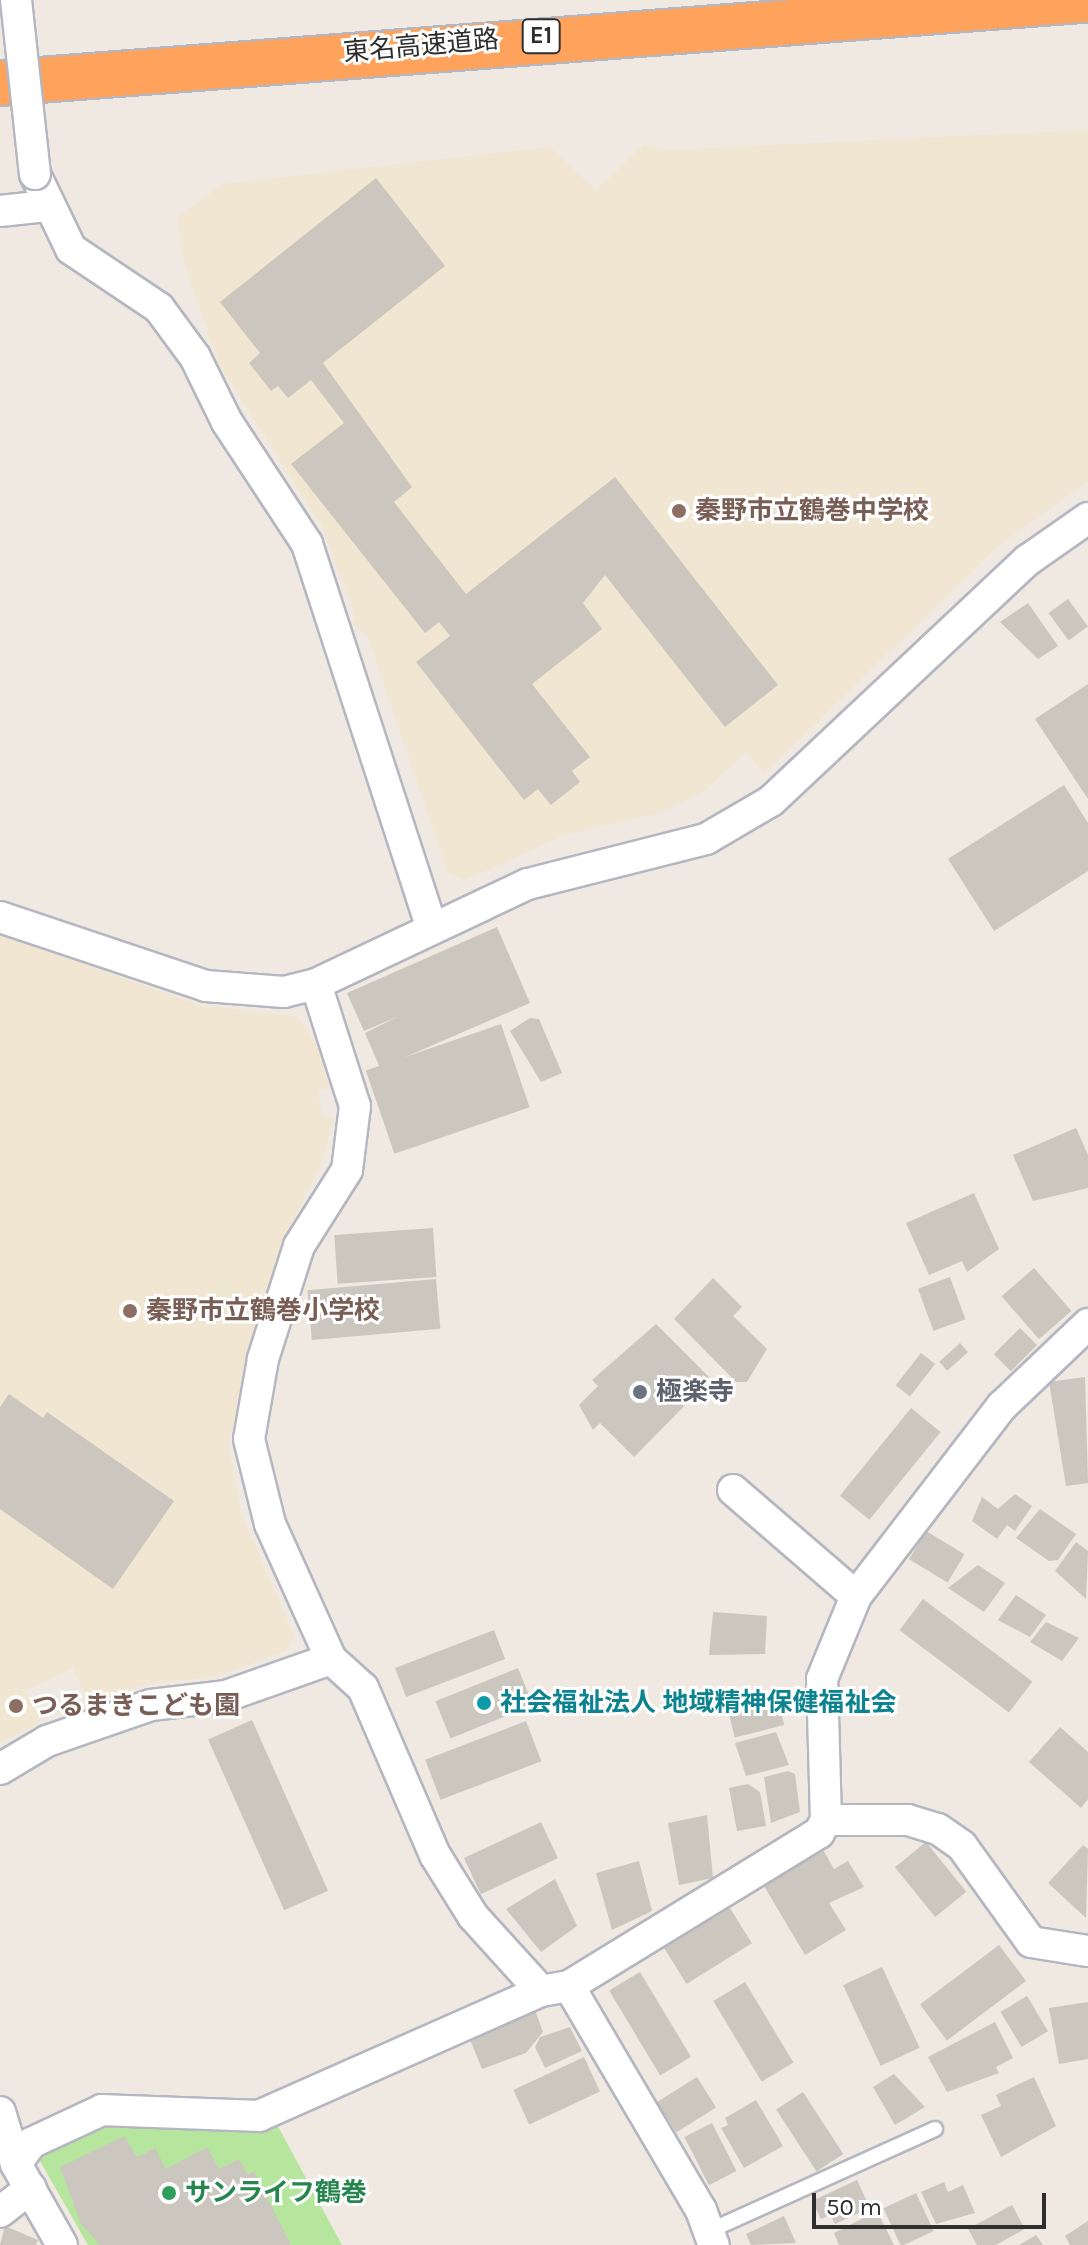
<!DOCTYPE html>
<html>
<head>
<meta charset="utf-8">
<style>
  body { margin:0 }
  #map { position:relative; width:1088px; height:2245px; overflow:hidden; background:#efe9e1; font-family:Karla,"Noto Sans JP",sans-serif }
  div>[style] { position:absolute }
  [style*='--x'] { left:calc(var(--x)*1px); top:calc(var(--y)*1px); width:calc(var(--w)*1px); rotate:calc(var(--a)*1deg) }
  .education>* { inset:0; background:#f0e6d1 }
  .green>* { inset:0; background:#b6e59e }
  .building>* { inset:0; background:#cbc7bf; transform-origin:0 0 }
  .roads { filter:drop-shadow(2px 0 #b4b7c1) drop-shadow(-2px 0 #b4b7c1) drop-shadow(0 2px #b4b7c1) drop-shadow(0 -2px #b4b7c1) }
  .lane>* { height:14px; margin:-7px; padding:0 7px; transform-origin:7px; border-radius:7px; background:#fff }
  .street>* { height:30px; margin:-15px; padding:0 15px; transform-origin:15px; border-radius:15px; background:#fff }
  .highway>* { height:44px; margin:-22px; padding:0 22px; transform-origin:22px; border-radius:22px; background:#ffa35c }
  .bridges { filter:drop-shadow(2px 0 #b4b7c1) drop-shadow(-2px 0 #b4b7c1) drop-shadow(0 2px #b4b7c1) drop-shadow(0 -2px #b4b7c1) }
  .street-bridge>* { height:30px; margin:-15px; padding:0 15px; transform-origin:15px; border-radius:15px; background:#fff }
  .dots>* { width:22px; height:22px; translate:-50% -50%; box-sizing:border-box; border:4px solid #fff; border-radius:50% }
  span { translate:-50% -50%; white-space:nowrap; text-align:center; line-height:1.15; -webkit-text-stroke:6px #fff; paint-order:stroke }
  .shield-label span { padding:2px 6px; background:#fff; border:2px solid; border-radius:6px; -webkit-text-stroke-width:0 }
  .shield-label { font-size:24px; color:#2e2e2e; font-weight:700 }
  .street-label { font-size:26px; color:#2e2e2e }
  .education-label { font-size:26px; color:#785e54; font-weight:700 }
  .left { translate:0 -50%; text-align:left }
  .worship-label { font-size:26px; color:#5b616d; font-weight:700 }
  .culture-label { font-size:26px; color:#0d838f; font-weight:700 }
  .leisure-label { font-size:26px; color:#27864d; font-weight:700 }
  .scale { position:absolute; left:812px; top:2193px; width:234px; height:36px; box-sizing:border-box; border:4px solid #2e2e2e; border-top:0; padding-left:10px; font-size:24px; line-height:28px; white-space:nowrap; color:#2e2e2e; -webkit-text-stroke:6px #fff; paint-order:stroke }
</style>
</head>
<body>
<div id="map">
  <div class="education">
    <i style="clip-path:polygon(1088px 130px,1088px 481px,998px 546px,764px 773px,746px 752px,704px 791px,661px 812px,565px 835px,465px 880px,448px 873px,368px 636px,351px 622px,356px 618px,323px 528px,220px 366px,185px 265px,178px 217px,223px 184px,550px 147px,596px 191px,644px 145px,668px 150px)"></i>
    <i style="clip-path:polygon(0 935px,199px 1005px,297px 1017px,319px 1047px,329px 1089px,318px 1091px,322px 1116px,334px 1118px,320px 1167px,280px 1246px,228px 1442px,241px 1514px,294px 1635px,284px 1651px,218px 1676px,147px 1684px,89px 1703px,73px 1668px,25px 1691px,40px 1713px,38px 1724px,0 1742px)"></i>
  </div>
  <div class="green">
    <i style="clip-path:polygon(274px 2119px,342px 2245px,88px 2245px,36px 2154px,118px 2123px)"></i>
  </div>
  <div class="building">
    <i style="clip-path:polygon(376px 178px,445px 266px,323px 363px,412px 487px,394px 502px,466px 594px,615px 477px,778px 685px,725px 727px,605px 575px,583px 603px,602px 629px,532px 684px,590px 757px,572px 771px,580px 782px,551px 805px,538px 789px,524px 800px,416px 662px,450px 636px,439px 622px,425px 633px,291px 464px,344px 423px,311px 380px,288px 398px,278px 386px,271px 391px,249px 363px,260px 353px,220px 302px)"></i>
    <i style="left:1068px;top:599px;width:34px;height:24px;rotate:54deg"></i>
    <i style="clip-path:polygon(1028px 603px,1058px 646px,1038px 659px,1000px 622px)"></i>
    <i style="clip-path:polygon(1088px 684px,1088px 799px,1035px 719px)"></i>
    <i style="clip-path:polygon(1064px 785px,1088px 823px,1088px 871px,994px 931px,948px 859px)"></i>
    <i style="clip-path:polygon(497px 927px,530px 1003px,380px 1068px,365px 1033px,399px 1016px,364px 1031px,347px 993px)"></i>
    <i style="clip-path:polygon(530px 1018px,539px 1019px,562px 1073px,541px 1082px,510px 1031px)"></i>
    <i style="left:501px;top:1024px;width:88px;height:143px;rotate:71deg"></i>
    <i style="clip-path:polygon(1076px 1128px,1088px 1155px,1088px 1188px,1033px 1201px,1013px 1155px)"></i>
    <i style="clip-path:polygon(974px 1193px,999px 1249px,967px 1272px,962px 1261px,929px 1275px,906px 1223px)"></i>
    <i style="left:433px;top:1228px;width:49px;height:99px;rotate:86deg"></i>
    <i style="left:1034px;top:1268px;width:57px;height:43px;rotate:49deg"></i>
    <i style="left:950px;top:1277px;width:45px;height:34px;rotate:70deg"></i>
    <i style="clip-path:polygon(713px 1278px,742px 1307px,733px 1316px,767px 1349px,747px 1382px,736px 1382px,674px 1319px)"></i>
    <i style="left:436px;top:1279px;width:50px;height:129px;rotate:85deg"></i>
    <i style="clip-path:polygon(656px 1324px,711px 1379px,634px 1457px,600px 1423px,593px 1430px,579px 1405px,598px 1386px,592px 1380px)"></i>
    <i style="left:1020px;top:1328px;width:24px;height:37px;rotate:45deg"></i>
    <i style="left:960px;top:1343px;width:12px;height:28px;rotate:48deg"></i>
    <i style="left:921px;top:1353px;width:18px;height:41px;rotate:38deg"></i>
    <i style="clip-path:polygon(1085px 1377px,1088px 1483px,1066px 1486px,1049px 1382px)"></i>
    <i style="clip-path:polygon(9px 1394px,43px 1418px,47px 1412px,174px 1501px,113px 1589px,0 1509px,0 1407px)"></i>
    <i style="left:911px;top:1408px;width:38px;height:113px;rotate:39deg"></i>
    <i style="clip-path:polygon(1015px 1494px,1032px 1506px,1015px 1531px,1007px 1525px,997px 1539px,972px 1521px,982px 1497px,998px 1509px)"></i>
    <i style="clip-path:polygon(1040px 1509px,1076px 1534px,1058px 1560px,1049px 1561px,1016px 1538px)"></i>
    <i style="left:926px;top:1531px;width:45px;height:33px;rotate:31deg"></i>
    <i style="clip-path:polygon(1076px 1542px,1088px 1551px,1086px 1599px,1055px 1571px)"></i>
    <i style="clip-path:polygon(978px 1565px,1005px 1583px,984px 1612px,948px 1588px)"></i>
    <i style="clip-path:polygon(1016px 1595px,1046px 1615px,1030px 1637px,998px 1620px)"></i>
    <i style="left:923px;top:1599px;width:137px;height:39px;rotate:37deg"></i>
    <i style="clip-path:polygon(713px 1612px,767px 1616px,765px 1654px,709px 1655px)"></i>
    <i style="clip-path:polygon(1046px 1622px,1079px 1638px,1062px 1661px,1030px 1642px)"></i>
    <i style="left:494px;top:1630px;width:31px;height:106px;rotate:69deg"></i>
    <i style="left:518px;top:1668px;width:40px;height:89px;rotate:68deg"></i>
    <i style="left:777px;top:1696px;width:30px;height:51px;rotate:76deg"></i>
    <i style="left:252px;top:1720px;width:187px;height:48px;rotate:66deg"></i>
    <i style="left:526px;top:1721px;width:43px;height:108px;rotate:69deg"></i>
    <i style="clip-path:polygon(1060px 1727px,1088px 1752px,1088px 1799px,1081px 1808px,1029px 1762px)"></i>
    <i style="clip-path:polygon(776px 1732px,789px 1765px,746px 1776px,735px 1743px)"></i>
    <i style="clip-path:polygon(788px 1771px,795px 1774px,800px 1812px,771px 1823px,764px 1777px)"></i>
    <i style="clip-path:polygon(748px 1784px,760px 1792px,766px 1826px,737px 1831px,729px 1788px)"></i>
    <i style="clip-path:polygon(707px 1815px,713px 1878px,679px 1885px,668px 1823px)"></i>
    <i style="left:541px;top:1822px;width:40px;height:85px;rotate:65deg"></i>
    <i style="left:926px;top:1842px;width:64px;height:40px;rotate:51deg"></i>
    <i style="clip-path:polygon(1083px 1845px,1088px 1849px,1086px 1918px,1048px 1883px)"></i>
    <i style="clip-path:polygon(823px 1850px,834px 1869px,848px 1861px,864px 1887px,829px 1903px,846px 1930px,805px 1955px,764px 1886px)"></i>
    <i style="clip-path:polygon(639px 1861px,652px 1911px,612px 1930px,596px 1873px)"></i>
    <i style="clip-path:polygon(555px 1879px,577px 1926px,541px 1952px,506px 1909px)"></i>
    <i style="left:728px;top:1905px;width:45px;height:77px;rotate:58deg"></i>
    <i style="left:999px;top:1945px;width:45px;height:99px;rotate:53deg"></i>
    <i style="left:882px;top:1967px;width:89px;height:43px;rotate:65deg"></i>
    <i style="left:640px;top:1972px;width:99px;height:36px;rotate:59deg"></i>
    <i style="left:745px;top:1982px;width:94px;height:37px;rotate:59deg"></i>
    <i style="left:1027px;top:1996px;width:41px;height:31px;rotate:59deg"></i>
    <i style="clip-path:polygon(1088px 2002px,1088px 2059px,1059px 2064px,1049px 2008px)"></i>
    <i style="clip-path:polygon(535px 2010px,543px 2032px,526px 2053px,482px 2069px,469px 2037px)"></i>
    <i style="clip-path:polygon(995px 2022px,1013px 2058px,996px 2067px,999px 2073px,947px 2092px,928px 2057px)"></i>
    <i style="clip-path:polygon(570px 2027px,582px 2051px,545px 2068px,535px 2047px,540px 2037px)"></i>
    <i style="left:584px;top:2057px;width:38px;height:78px;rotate:65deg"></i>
    <i style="clip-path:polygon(894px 2074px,925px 2107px,895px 2125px,873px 2087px)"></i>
    <i style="left:697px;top:2077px;width:36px;height:47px;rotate:58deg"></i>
    <i style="clip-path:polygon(1034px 2077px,1056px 2126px,1001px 2157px,981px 2115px,1001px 2106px,996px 2095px)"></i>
    <i style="left:803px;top:2092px;width:74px;height:32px;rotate:57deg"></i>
    <i style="clip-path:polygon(756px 2100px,783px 2146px,744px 2168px,721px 2128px,728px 2125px,725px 2118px)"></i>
    <i style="left:712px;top:2123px;width:54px;height:31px;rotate:63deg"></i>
    <i style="clip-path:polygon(124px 2136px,137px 2157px,155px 2148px,166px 2169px,207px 2147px,219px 2169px,239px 2159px,248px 2175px,254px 2171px,291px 2245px,100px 2245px,81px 2224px,60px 2167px)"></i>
    <i style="clip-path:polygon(857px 2180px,870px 2208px,835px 2224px,830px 2215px,821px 2219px,812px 2201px)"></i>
    <i style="clip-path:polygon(944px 2182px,948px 2192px,963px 2185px,975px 2213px,936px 2224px,921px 2192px)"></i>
    <i style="left:916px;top:2193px;width:42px;height:36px;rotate:65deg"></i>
    <i style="clip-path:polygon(1012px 2205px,1025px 2229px,996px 2245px,977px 2245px,968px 2229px)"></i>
    <i style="clip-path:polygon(877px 2211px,894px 2245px,839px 2245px,834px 2233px)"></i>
    <i style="clip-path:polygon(784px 2216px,796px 2243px,751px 2245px,746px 2234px)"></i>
    <i style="clip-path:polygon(1088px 2221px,1088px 2245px,1070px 2245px,1065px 2236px)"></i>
    <i style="clip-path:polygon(5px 2226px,38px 2240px,36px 2245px,0 2245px)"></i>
    <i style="clip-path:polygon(1036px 2235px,1043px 2245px,1019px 2245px)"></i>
  </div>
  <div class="roads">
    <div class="lane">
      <i style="--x:709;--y:2231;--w:248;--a:-24.3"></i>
    </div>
    <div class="street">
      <i style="--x:35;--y:174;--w:83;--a:64.4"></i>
      <i style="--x:71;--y:249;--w:106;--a:33.8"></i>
      <i style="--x:159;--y:308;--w:61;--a:53.7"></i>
      <i style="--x:195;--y:357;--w:72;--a:63.8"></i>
      <i style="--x:227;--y:422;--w:146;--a:56.7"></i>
      <i style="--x:307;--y:544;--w:402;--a:72"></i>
      <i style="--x:0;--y:211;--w:47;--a:-6.1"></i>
      <i style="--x:0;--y:917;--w:217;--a:18.5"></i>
      <i style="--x:206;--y:986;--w:78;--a:4.4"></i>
      <i style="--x:284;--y:992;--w:33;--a:-14"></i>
      <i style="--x:316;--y:984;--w:234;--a:-25.3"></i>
      <i style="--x:528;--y:884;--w:184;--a:-14.2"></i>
      <i style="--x:706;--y:839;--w:75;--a:-30.3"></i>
      <i style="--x:771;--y:801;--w:352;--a:-43.2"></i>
      <i style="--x:1028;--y:560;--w:73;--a:-35"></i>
      <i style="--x:316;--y:984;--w:128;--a:72.3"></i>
      <i style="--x:355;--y:1106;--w:64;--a:97.1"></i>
      <i style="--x:347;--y:1170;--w:90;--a:122.3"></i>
      <i style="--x:299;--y:1246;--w:119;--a:107.7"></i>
      <i style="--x:263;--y:1359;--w:81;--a:99.9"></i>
      <i style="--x:249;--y:1439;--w:88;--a:76.1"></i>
      <i style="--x:270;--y:1524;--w:148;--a:65.7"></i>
      <i style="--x:331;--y:1659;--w:43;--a:42.2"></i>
      <i style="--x:363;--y:1688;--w:182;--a:66.7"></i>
      <i style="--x:435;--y:1855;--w:72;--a:58.1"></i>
      <i style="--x:473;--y:1916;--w:101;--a:47.8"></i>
      <i style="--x:541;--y:1991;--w:28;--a:-10"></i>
      <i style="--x:569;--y:1986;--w:293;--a:-31.5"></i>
      <i style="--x:819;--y:1833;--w:15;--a:-62"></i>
      <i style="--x:826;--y:1820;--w:141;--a:-91.6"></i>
      <i style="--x:822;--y:1679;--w:90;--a:-67.7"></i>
      <i style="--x:856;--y:1596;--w:240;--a:-52.5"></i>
      <i style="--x:1002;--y:1406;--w:119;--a:-43.6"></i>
      <i style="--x:733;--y:1490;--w:162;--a:40.8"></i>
      <i style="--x:0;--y:1769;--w:55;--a:-30.8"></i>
      <i style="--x:47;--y:1741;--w:110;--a:-19.1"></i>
      <i style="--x:151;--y:1705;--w:76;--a:-6.8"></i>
      <i style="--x:226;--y:1696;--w:111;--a:-19.4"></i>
      <i style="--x:826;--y:1820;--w:82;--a:0"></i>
      <i style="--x:908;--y:1820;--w:31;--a:17"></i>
      <i style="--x:938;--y:1829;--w:29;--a:35"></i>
      <i style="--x:962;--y:1846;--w:118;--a:54.3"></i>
      <i style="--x:1031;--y:1942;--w:58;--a:9"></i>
      <i style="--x:569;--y:1986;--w:260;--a:59.5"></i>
      <i style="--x:701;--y:2210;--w:37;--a:70"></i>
      <i style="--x:0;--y:2112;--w:54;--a:72.9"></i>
      <i style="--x:16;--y:2164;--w:93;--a:60.4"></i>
      <i style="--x:16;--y:2164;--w:26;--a:-54"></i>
      <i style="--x:31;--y:2143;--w:78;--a:-24.9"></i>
      <i style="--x:102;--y:2110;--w:157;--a:2.2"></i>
      <i style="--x:259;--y:2116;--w:308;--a:-23.9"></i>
      <i style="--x:0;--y:2212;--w:39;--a:-38"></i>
    </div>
    <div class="highway">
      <i style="--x:0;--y:83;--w:1085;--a:-4.39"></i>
    </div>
  </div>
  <div class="bridges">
    <div class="street-bridge">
      <i style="--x:16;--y:0;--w:175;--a:83.8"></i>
    </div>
  </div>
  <div class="dots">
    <i style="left:679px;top:511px;background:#8d6e63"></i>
    <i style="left:130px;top:1311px;background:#8d6e63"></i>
    <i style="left:640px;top:1392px;background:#6b7280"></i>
    <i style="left:484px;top:1703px;background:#0f9aa8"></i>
    <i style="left:16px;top:1706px;background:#8d6e63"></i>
    <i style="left:169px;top:2193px;background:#2e9e5b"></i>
  </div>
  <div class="shield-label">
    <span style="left:541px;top:36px">E1</span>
  </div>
  <div class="street-label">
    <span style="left:421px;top:46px;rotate:-5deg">東名高速道路</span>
  </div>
  <div class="education-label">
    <span class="left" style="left:695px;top:511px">秦野市立鶴巻中学校</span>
    <span class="left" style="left:146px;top:1311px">秦野市立鶴巻小学校</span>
    <span class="left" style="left:32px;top:1706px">つるまきこども園</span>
  </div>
  <div class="worship-label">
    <span class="left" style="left:656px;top:1392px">極楽寺</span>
  </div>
  <div class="culture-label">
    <span class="left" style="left:500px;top:1703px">社会福祉法人 地域精神保健福祉会</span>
  </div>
  <div class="leisure-label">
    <span class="left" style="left:185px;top:2193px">サンライフ鶴巻</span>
  </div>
  <div class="scale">50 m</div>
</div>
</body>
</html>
